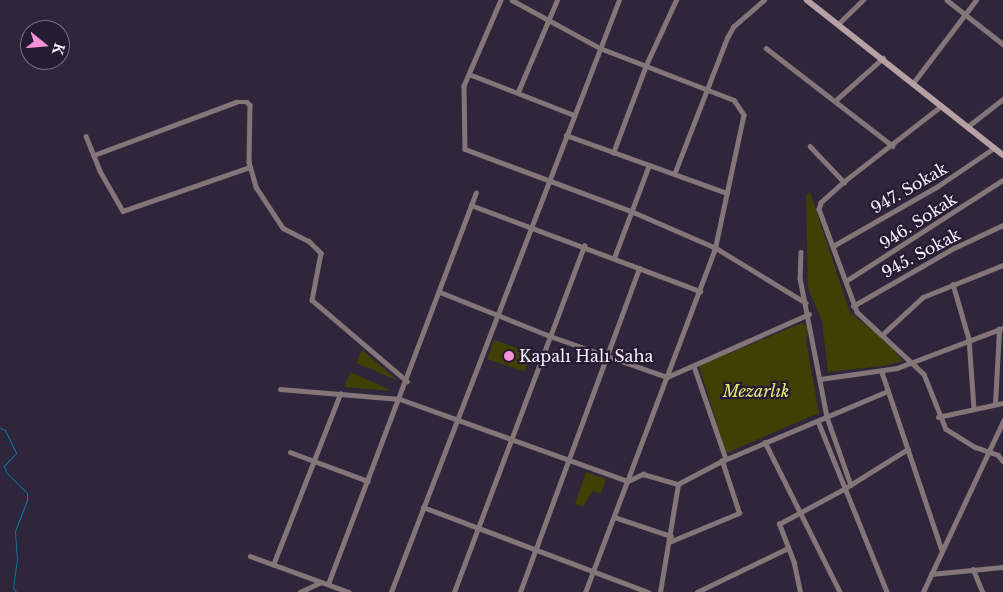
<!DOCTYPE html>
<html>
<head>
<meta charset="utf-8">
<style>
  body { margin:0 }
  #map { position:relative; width:1003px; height:592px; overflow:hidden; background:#30263b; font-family:"Libre Baskerville",serif }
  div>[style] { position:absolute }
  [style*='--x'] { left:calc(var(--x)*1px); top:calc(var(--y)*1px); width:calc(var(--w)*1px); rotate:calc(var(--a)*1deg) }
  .green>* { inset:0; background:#3f4104; transform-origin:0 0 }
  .stream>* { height:1px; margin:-0.5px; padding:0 0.5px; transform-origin:0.5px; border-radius:0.5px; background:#0a77a1 }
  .street>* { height:4.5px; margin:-2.25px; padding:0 2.25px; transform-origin:2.25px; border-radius:2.25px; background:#847678 }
  .secondary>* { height:5.5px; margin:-2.75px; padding:0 2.75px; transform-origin:2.75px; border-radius:2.75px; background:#b7a0a3 }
  .dots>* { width:14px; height:14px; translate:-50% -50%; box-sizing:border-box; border:2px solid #261c31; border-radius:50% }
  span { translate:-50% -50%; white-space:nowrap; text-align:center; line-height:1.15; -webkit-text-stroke:4.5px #261c31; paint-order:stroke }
  .street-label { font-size:16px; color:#f7f3fe }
  .poi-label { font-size:16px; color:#f7f3fe }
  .left { translate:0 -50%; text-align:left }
  .park-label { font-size:16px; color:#e5ec7a; font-style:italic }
  .north { position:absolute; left:20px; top:20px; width:50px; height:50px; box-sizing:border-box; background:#261c31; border:1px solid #7a7283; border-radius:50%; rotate:107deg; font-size:14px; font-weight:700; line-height:20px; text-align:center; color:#f7f3fe }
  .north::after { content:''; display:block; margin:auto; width:18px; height:22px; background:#f391d6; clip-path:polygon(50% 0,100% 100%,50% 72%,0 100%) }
</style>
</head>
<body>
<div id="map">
  <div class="green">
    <i style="clip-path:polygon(810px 192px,850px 313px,882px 337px,903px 361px,883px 366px,828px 372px,822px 321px,808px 288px,806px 196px)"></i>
    <i style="clip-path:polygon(802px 323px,809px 328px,806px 340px,819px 413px,726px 453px,699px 366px)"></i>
    <i style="left:494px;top:340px;width:39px;height:20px;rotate:19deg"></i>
    <i style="clip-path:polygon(362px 350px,397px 380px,356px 363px)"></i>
    <i style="clip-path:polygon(351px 372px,392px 391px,344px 387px)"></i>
    <i style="clip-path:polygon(586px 472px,606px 479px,601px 494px,593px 491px,583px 507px,575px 504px)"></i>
  </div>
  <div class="stream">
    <i style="--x:0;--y:428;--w:5;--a:22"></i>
    <i style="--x:5;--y:430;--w:25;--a:64"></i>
    <i style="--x:16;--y:453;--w:18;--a:133"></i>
    <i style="--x:4;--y:466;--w:6;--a:72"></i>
    <i style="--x:6;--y:472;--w:30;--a:45"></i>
    <i style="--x:27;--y:493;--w:7;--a:90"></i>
    <i style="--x:27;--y:500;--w:34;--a:111"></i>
    <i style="--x:15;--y:532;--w:27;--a:86"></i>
    <i style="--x:17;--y:559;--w:28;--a:98"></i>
    <i style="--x:13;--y:587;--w:6;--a:59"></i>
  </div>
  <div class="street">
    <i style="--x:501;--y:0;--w:94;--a:113.3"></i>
    <i style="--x:464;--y:86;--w:63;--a:89.1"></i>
    <i style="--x:465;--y:149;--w:177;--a:20.5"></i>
    <i style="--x:631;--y:211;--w:93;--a:23.5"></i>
    <i style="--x:716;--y:248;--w:105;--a:31.4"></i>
    <i style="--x:512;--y:0;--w:100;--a:28.6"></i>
    <i style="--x:600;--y:48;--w:144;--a:21.2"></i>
    <i style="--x:734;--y:100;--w:18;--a:56"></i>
    <i style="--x:744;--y:115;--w:138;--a:102.1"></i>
    <i style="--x:715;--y:250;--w:366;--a:110.7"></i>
    <i style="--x:947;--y:0;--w:71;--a:38.2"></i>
    <i style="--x:838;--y:24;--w:35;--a:-44"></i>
    <i style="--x:766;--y:48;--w:160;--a:37.7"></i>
    <i style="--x:469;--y:74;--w:113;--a:21.3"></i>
    <i style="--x:913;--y:83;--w:104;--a:-52.8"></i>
    <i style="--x:518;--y:92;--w:100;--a:-67"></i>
    <i style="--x:836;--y:100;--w:63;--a:-41.8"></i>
    <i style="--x:942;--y:106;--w:124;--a:142.2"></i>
    <i style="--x:844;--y:182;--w:31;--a:138"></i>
    <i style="--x:821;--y:203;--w:6;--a:108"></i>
    <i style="--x:819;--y:209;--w:110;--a:69.7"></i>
    <i style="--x:857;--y:312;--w:91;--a:42.8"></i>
    <i style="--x:924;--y:374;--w:59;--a:68.2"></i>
    <i style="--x:946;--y:429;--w:34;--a:32"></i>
    <i style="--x:975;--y:447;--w:24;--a:19"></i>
    <i style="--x:998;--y:455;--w:8;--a:50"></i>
    <i style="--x:967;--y:127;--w:46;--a:-37.9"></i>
    <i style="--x:566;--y:135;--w:171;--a:19.8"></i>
    <i style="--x:86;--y:136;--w:38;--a:68"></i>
    <i style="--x:100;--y:171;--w:46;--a:60.1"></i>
    <i style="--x:123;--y:211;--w:134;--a:-19.1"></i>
    <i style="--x:810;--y:146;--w:50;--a:46.6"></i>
    <i style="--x:613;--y:153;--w:94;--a:-69.4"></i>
    <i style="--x:646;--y:65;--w:72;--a:-65.2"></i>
    <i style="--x:94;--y:155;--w:152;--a:-20.5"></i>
    <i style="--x:236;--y:102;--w:11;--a:0"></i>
    <i style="--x:247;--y:102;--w:4;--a:45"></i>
    <i style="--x:250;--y:105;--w:57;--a:91"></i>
    <i style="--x:249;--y:162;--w:26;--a:74"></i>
    <i style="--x:256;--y:187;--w:49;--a:56.6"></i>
    <i style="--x:283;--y:228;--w:29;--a:27"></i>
    <i style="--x:309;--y:241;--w:17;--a:45"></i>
    <i style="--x:321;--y:253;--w:48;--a:100.8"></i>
    <i style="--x:312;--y:300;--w:125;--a:40.5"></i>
    <i style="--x:675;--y:172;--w:144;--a:-68.8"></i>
    <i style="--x:727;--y:38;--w:13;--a:-61"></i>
    <i style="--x:733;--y:27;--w:41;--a:-41.1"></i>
    <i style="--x:471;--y:205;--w:245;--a:20.6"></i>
    <i style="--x:833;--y:246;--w:121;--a:-29.7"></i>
    <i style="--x:938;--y:186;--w:68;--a:-34.2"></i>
    <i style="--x:801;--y:252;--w:26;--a:92"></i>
    <i style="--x:800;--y:278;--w:142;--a:79"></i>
    <i style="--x:827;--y:417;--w:72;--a:70.6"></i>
    <i style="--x:614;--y:258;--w:99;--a:-69.4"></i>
    <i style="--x:846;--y:281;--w:187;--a:-32.8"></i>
    <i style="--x:953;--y:284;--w:57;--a:73.8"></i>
    <i style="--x:969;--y:339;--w:69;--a:85.9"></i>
    <i style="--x:440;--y:292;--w:118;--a:21.8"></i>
    <i style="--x:550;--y:336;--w:124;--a:19.3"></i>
    <i style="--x:667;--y:377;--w:155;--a:-23.9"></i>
    <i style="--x:853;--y:306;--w:116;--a:-29.9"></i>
    <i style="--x:954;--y:248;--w:54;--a:-25.1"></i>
    <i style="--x:883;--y:334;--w:54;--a:-42.8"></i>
    <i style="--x:923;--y:297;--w:86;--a:-21.8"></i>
    <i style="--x:694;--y:366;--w:98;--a:71"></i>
    <i style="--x:882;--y:372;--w:188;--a:71.4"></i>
    <i style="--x:820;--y:379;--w:78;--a:-8.1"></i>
    <i style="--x:897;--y:368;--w:113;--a:-20.7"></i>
    <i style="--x:280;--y:389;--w:120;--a:4.8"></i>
    <i style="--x:400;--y:399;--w:242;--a:19.8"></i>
    <i style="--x:628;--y:481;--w:17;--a:-25"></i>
    <i style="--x:643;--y:474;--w:36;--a:16"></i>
    <i style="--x:995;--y:404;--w:75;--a:-86.9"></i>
    <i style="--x:938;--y:417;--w:66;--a:-12.2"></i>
    <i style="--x:818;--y:421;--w:184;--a:68"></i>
    <i style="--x:765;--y:442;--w:168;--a:63.4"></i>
    <i style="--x:290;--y:452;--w:83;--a:20.4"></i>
    <i style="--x:423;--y:507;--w:241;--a:20.7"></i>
    <i style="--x:614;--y:517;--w:60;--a:18.4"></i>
    <i style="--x:669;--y:542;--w:76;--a:-22.5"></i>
    <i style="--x:739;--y:513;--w:55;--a:-108.1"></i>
    <i style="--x:250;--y:556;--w:105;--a:20"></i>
    <i style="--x:273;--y:565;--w:184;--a:-68.6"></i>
    <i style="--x:973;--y:569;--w:25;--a:67"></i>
    <i style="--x:931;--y:574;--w:72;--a:-5.6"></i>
    <i style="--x:328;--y:584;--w:418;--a:-69.3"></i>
    <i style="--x:300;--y:592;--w:23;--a:-25"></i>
    <i style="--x:391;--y:592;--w:634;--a:-68.94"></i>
    <i style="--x:454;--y:592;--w:370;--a:-69.4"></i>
    <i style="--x:520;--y:592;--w:345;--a:-69.8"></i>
    <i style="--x:660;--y:592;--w:109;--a:-80.5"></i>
    <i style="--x:678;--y:484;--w:50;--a:-27.6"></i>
    <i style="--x:722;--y:461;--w:180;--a:-22.9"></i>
    <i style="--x:697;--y:592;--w:99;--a:-25.8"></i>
    <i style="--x:800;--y:592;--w:30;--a:-102"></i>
    <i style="--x:794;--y:563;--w:42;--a:-111"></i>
    <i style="--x:779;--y:524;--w:74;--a:-28.3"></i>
    <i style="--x:844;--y:489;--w:75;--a:-32"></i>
    <i style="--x:923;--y:592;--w:189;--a:-64.9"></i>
  </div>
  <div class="secondary">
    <i style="--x:807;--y:0;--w:250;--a:38.3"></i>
  </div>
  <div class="dots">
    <i style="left:509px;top:356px;background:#f391d6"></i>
  </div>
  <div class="street-label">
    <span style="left:909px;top:188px;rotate:-30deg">947. Sokak</span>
    <span style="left:918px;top:221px;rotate:-33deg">946. Sokak</span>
    <span style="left:921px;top:253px;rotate:-28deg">945. Sokak</span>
  </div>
  <div class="poi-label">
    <span class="left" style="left:519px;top:356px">Kapalı Halı Saha</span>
  </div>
  <div class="park-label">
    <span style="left:756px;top:391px">Mezarlık</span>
  </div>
  <div class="north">K</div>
</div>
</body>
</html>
